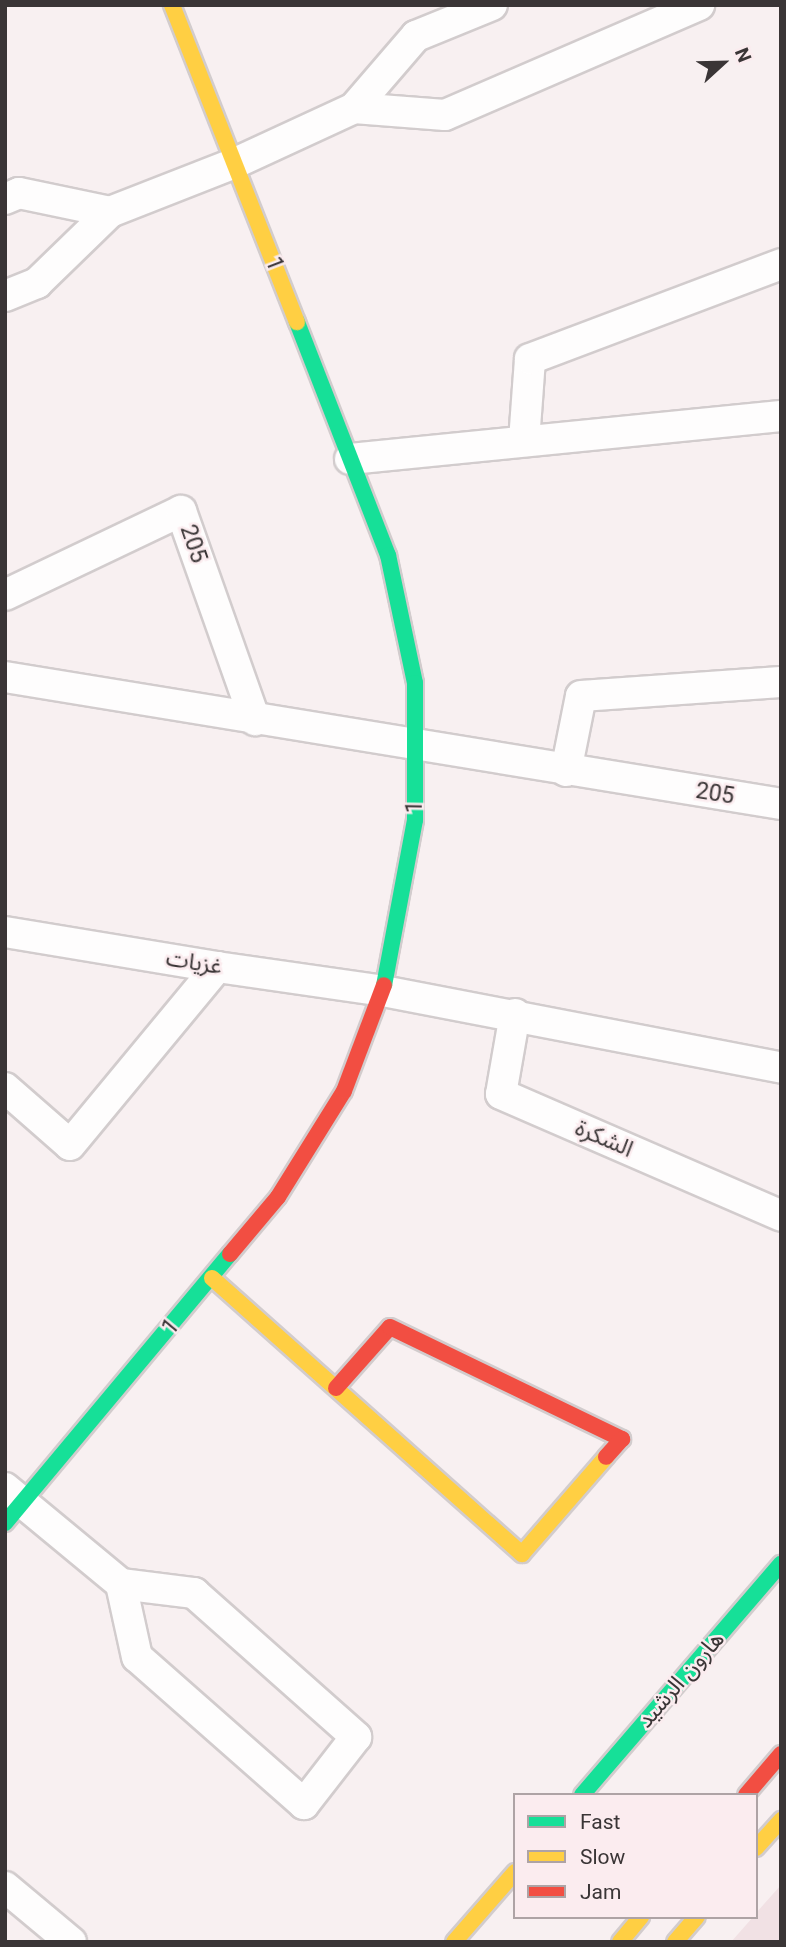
<!DOCTYPE html>
<html>
<head>
<meta charset="utf-8">
<style>
  body { margin:0 }
  #map { position:relative; width:786px; height:1947px; overflow:hidden; background:#f8f0f1; font-family:Roboto,"Noto Sans Arabic",sans-serif }
  div>[style] { position:absolute }
  [style*='--x'] { left:calc(var(--x)*1px); top:calc(var(--y)*1px); width:calc(var(--w)*1px); rotate:calc(var(--a)*1deg) }
  .built>* { inset:0; background:#f1e1e4 }
  .roads { filter:drop-shadow(2px 0 #d2cccd) drop-shadow(-2px 0 #d2cccd) drop-shadow(0 2px #d2cccd) drop-shadow(0 -2px #d2cccd) }
  .street>* { height:30px; margin:-15px; padding:0 15px; transform-origin:15px; border-radius:15px; background:#fefdfd }
  .fast>* { height:16px; margin:-8px; padding:0 8px; transform-origin:8px; border-radius:8px; background:#16e098 }
  .slow>* { height:16px; margin:-8px; padding:0 8px; transform-origin:8px; border-radius:8px; background:#ffcf43 }
  .jam>* { height:16px; margin:-8px; padding:0 8px; transform-origin:8px; border-radius:8px; background:#f24e42 }
  span { translate:-50% -50%; white-space:nowrap; text-align:center; line-height:1.15; -webkit-text-stroke:5px #fbecef; paint-order:stroke }
  .street-label { font-size:23px; color:#3a3536 }
  .frame { position:absolute; inset:0; border:7px solid #3a3536; pointer-events:none }
  .legend { position:absolute; left:513px; top:1793px; width:245px; height:126px; box-sizing:border-box; background:#fbecef; border:2px solid #aea3a5; margin:0; padding:9px 12px; list-style:none; font-size:21px; color:#3a3536 }
  .legend li { display:flex; align-items:center; gap:14px; height:35px }
  .legend b { width:35px; border:2px solid #aea3a5 }
  .north { position:absolute; left:688px; top:28px; width:70px; height:70px; -webkit-text-stroke:5px #fbecef; paint-order:stroke; rotate:68deg; font-size:19px; font-weight:700; line-height:28px; text-align:center; color:#3a3536 }
  .north::after { content:''; display:block; margin:auto; width:24px; height:32px; background:#3a3536; clip-path:polygon(50% 0,100% 100%,50% 72%,0 100%) }
</style>
</head>
<body>
<div id="map">
  <div class="built">
    <i style="clip-path:polygon(781px 1885px,781px 1942px,731px 1942px,753px 1917px,756px 1917px,756px 1913px)"></i>
  </div>
  <div class="roads">
    <div class="street">
      <i style="--x:354;--y:108;--w:91;--a:4.4"></i>
      <i style="--x:445;--y:115;--w:277;--a:-23.4"></i>
      <i style="--x:5;--y:199;--w:15;--a:-23"></i>
      <i style="--x:19;--y:193;--w:93;--a:11.8"></i>
      <i style="--x:110;--y:212;--w:134;--a:-21.4"></i>
      <i style="--x:235;--y:163;--w:131;--a:-24.8"></i>
      <i style="--x:354;--y:108;--w:95;--a:-49.3"></i>
      <i style="--x:416;--y:36;--w:82;--a:-22.2"></i>
      <i style="--x:5;--y:296;--w:35;--a:-22"></i>
      <i style="--x:37;--y:283;--w:102;--a:-44.2"></i>
      <i style="--x:524;--y:441;--w:82;--a:-85.8"></i>
      <i style="--x:530;--y:359;--w:268;--a:-20.7"></i>
      <i style="--x:350;--y:459;--w:433;--a:-5.7"></i>
      <i style="--x:5;--y:595;--w:195;--a:-25.5"></i>
      <i style="--x:181;--y:511;--w:222;--a:70.5"></i>
      <i style="--x:5;--y:677;--w:786;--a:9.29"></i>
      <i style="--x:566;--y:771;--w:76;--a:-78.7"></i>
      <i style="--x:581;--y:696;--w:200;--a:-4"></i>
      <i style="--x:5;--y:932;--w:215;--a:9.4"></i>
      <i style="--x:217;--y:967;--w:168;--a:8.2"></i>
      <i style="--x:383;--y:991;--w:405;--a:10.9"></i>
      <i style="--x:515;--y:1014;--w:81;--a:99.9"></i>
      <i style="--x:501;--y:1094;--w:305;--a:23.5"></i>
      <i style="--x:5;--y:1088;--w:86;--a:41.2"></i>
      <i style="--x:70;--y:1145;--w:231;--a:-50.4"></i>
      <i style="--x:5;--y:1488;--w:151;--a:39.6"></i>
      <i style="--x:121;--y:1584;--w:74;--a:7"></i>
      <i style="--x:194;--y:1593;--w:217;--a:41.6"></i>
      <i style="--x:356;--y:1737;--w:85;--a:127.8"></i>
      <i style="--x:304;--y:1804;--w:222;--a:-138.6"></i>
      <i style="--x:137;--y:1657;--w:75;--a:-102.4"></i>
      <i style="--x:5;--y:1887;--w:86;--a:39.8"></i>
    </div>
    <div class="fast">
      <i style="--x:297;--y:322;--w:250;--a:68.7"></i>
      <i style="--x:388;--y:555;--w:131;--a:78.1"></i>
      <i style="--x:415;--y:683;--w:137;--a:90"></i>
      <i style="--x:415;--y:820;--w:168;--a:100.6"></i>
      <i style="--x:5;--y:1523;--w:351;--a:-50.1"></i>
      <i style="--x:582;--y:1795;--w:305;--a:-49.3"></i>
    </div>
    <div class="slow">
      <i style="--x:172;--y:5;--w:341;--a:68.5"></i>
      <i style="--x:212;--y:1278;--w:415;--a:41.7"></i>
      <i style="--x:522;--y:1554;--w:128;--a:-49.1"></i>
      <i style="--x:756;--y:1848;--w:38;--a:-48"></i>
      <i style="--x:454;--y:1942;--w:93;--a:-48.9"></i>
      <i style="--x:620;--y:1942;--w:33;--a:-50"></i>
      <i style="--x:675;--y:1942;--w:33;--a:-49"></i>
    </div>
    <div class="jam">
      <i style="--x:230;--y:1254;--w:75;--a:-49.9"></i>
      <i style="--x:278;--y:1197;--w:125;--a:-58.1"></i>
      <i style="--x:344;--y:1091;--w:113;--a:-69.3"></i>
      <i style="--x:336;--y:1388;--w:81;--a:-48.5"></i>
      <i style="--x:390;--y:1327;--w:258;--a:25.8"></i>
      <i style="--x:622;--y:1439;--w:24;--a:132"></i>
      <i style="--x:746;--y:1795;--w:54;--a:-49.5"></i>
    </div>
  </div>
  <div class="street-label">
    <span style="left:274px;top:264px;rotate:69deg">1</span>
    <span style="left:193px;top:544px;rotate:71deg">205</span>
    <span style="left:715px;top:794px;rotate:9deg">205</span>
    <span style="left:415px;top:807px;rotate:-89deg">1</span>
    <span style="left:194px;top:963px;rotate:9deg">غزيات</span>
    <span style="left:604px;top:1139px;rotate:23deg">الشكرة</span>
    <span style="left:171px;top:1327px;rotate:-50deg">1</span>
    <span style="left:681px;top:1680px;rotate:-49deg">هارون الرشيد</span>
  </div>
  <div class="frame"></div>
  <ul class="legend">
  <li><b style="height:9px;background:#16e098"></b>Fast</li>
  <li><b style="height:9px;background:#ffcf43"></b>Slow</li>
  <li><b style="height:9px;background:#f24e42"></b>Jam</li>
  </ul>
  <div class="north">N</div>
</div>
</body>
</html>
